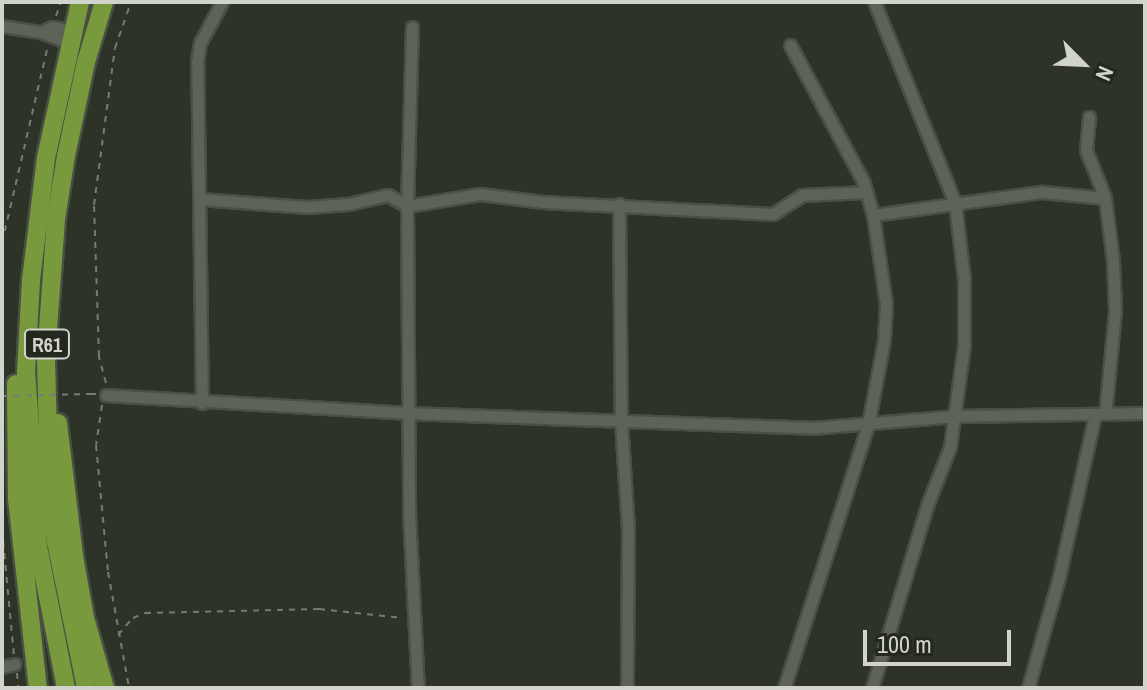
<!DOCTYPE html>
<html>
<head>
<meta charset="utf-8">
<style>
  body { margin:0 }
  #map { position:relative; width:1147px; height:690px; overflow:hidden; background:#2e3327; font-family:"Archivo Narrow",sans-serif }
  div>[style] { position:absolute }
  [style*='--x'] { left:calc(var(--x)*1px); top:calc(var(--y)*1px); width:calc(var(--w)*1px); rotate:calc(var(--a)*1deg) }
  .path>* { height:2px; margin-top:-1px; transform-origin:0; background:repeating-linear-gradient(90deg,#767b71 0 6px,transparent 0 12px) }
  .roads { filter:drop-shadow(2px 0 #4a4f45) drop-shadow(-2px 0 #4a4f45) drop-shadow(0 2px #4a4f45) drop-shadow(0 -2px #4a4f45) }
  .street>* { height:11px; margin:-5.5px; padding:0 5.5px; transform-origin:5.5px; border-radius:5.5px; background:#5d6356 }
  .primary>* { height:18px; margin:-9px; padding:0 9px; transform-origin:9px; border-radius:9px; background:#789a3d }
  .path-bridge>* { height:2px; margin-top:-1px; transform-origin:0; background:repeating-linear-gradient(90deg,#767b71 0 6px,transparent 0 12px) }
  span { translate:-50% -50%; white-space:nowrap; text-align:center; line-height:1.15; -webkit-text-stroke:6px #24291e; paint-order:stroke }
  .shield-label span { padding:2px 6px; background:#24291e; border:2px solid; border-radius:6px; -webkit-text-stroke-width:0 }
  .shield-label { font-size:20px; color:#d0d4cd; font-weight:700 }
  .frame { position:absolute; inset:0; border:4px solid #d0d4cd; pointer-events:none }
  .north { position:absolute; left:1043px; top:24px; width:80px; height:80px; -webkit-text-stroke:6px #24291e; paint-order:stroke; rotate:114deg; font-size:22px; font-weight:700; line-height:32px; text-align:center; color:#d0d4cd }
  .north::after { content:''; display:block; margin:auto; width:28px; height:36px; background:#d0d4cd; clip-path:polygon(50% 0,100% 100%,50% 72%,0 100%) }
  .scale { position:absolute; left:863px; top:630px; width:148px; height:36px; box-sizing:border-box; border:4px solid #d0d4cd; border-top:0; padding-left:10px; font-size:24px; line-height:28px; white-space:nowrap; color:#d0d4cd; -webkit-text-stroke:6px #24291e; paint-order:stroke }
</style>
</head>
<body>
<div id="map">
  <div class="path">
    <i style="--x:56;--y:16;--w:15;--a:-70"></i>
    <i style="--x:2;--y:243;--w:203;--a:-76.9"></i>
    <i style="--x:106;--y:383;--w:28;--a:-105"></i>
    <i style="--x:99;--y:356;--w:151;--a:-91.9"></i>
    <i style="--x:94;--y:205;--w:158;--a:-82.4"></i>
    <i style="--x:115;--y:48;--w:49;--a:-70.8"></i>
    <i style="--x:90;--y:394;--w:7;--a:0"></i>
    <i style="--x:102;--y:405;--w:40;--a:98.5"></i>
    <i style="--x:96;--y:445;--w:128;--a:84.6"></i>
    <i style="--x:108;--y:572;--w:118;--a:79.7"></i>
    <i style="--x:2;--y:529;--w:127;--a:84.6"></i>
    <i style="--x:118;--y:635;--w:23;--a:-49"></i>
    <i style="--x:133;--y:618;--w:13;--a:-23"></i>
    <i style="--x:145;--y:613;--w:174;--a:-1.3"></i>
    <i style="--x:319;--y:609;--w:84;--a:6.1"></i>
    <i style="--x:17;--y:673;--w:15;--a:86"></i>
  </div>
  <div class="roads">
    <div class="street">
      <i style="--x:2;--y:26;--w:39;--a:9"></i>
      <i style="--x:41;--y:32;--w:30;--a:21"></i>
      <i style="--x:412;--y:27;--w:179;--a:91.6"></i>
      <i style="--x:407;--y:206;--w:307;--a:89.6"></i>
      <i style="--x:409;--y:513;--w:175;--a:87.1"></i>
      <i style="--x:41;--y:32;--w:12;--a:-24"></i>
      <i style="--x:52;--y:27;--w:20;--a:9"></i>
      <i style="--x:1089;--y:117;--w:33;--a:95"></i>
      <i style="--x:1086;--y:150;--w:52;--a:68.4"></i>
      <i style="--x:1105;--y:198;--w:64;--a:82.8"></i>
      <i style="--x:1113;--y:261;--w:50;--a:87.7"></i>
      <i style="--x:1115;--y:311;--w:103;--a:95.5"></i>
      <i style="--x:199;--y:199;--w:108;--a:4.2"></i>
      <i style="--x:307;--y:207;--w:41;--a:-4.2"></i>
      <i style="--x:348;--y:204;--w:41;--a:-12.7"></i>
      <i style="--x:388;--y:195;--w:22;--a:30"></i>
      <i style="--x:407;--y:206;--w:74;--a:-9.3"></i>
      <i style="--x:480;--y:194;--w:64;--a:7.2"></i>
      <i style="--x:543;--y:202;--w:230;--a:3"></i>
      <i style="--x:773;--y:214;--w:35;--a:-33"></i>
      <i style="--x:802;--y:195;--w:64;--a:-2.7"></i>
      <i style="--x:619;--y:204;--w:217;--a:89.5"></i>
      <i style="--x:621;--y:421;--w:109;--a:86.3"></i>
      <i style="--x:628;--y:530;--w:158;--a:90.4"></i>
      <i style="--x:873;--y:215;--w:171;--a:-7.8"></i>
      <i style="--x:1042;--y:192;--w:63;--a:5.4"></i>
      <i style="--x:106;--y:395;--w:303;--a:3.4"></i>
      <i style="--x:408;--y:413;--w:404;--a:2.1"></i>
      <i style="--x:812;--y:428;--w:144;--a:-4.8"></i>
      <i style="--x:955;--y:416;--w:190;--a:-0.9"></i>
      <i style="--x:202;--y:403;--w:341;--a:-90.8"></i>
      <i style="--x:197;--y:62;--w:19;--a:-81"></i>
      <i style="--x:200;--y:43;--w:47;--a:-61.8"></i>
      <i style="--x:2;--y:667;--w:13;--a:-13"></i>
      <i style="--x:784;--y:688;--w:276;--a:-72.3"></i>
      <i style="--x:868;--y:425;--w:86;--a:-79.3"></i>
      <i style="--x:884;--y:340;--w:36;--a:-87"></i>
      <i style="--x:886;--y:304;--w:90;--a:-98.3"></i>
      <i style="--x:873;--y:215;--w:35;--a:-106"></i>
      <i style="--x:863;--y:181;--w:154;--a:-118.2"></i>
      <i style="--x:872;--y:688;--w:193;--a:-73.2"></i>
      <i style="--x:928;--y:503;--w:60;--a:-68.6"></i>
      <i style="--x:950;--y:447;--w:103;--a:-82.2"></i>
      <i style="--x:964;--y:345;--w:66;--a:-90"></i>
      <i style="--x:964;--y:279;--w:77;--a:-96.8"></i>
      <i style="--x:955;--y:203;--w:217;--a:-111.9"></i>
      <i style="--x:1028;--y:688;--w:115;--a:-74.4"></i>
      <i style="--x:1059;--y:577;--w:167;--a:-77.5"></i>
    </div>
    <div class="primary">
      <i style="--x:16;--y:384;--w:115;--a:89.5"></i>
      <i style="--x:17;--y:499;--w:190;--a:83.7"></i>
      <i style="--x:58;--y:423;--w:134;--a:83.1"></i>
      <i style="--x:74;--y:556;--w:63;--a:79.9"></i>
      <i style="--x:85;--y:618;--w:73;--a:74.1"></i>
      <i style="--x:66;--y:688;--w:145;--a:-101.2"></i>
      <i style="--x:38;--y:546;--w:174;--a:-93.9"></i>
      <i style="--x:26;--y:372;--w:92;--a:-86.9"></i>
      <i style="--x:31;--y:280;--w:123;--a:-83"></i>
      <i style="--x:46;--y:158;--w:160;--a:-77.7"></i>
      <i style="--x:86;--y:688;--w:149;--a:-101.6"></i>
      <i style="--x:56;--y:542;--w:68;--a:-95.9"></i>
      <i style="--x:49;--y:474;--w:118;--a:-91.5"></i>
      <i style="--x:46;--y:356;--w:137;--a:-85.8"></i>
      <i style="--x:56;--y:219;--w:64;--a:-81"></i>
      <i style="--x:66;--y:156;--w:96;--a:-78"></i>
      <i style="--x:86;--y:62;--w:63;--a:-73.3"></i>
    </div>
  </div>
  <div class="path-bridge">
    <i style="--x:2;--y:396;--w:88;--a:-1.3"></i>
  </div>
  <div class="shield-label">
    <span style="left:47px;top:344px">R61</span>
  </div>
  <div class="frame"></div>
  <div class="north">N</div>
  <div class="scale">100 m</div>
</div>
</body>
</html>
